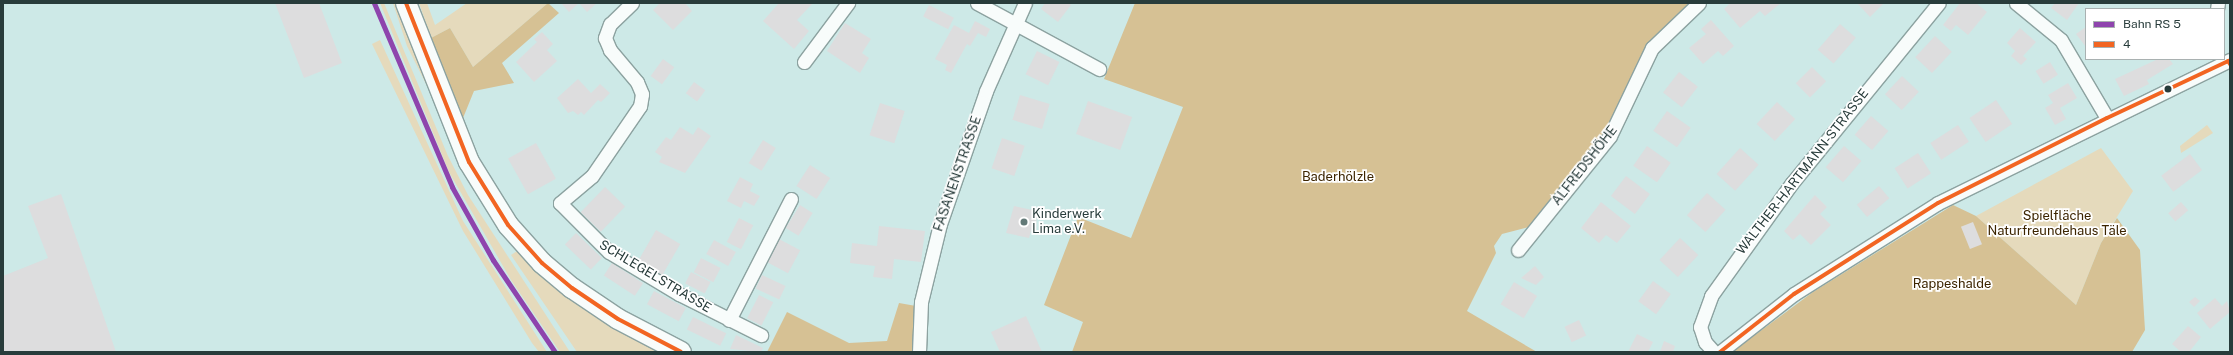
<!DOCTYPE html>
<html>
<head>
<meta charset="utf-8">
<style>
  body { margin:0 }
  #map { position:relative; width:2233px; height:355px; overflow:hidden; background:#cde9e7; font-family:"Public Sans",sans-serif }
  div>[style] { position:absolute }
  [style*='--x'] { left:calc(var(--x)*1px); top:calc(var(--y)*1px); width:calc(var(--w)*1px); rotate:calc(var(--a)*1deg) }
  .green>* { inset:0; background:#e5dabc }
  .forest>* { inset:0; background:#d6c194 }
  .building>* { inset:0; background:#ddddde; transform-origin:0 0 }
  .roads { filter:drop-shadow(1px 0 #8ca2a0) drop-shadow(-1px 0 #8ca2a0) drop-shadow(0 1px #8ca2a0) drop-shadow(0 -1px #8ca2a0) }
  .minor>* { height:13px; margin:-6.5px; padding:0 6.5px; transform-origin:6.5px; border-radius:6.5px; background:#f8fcfb }
  .primary>* { height:20px; margin:-10px; padding:0 10px; transform-origin:10px; border-radius:10px; background:#f8fcfb }
  .bus-1>* { height:4px; margin:-2px; padding:0 2px; transform-origin:2px; border-radius:2px; background:#f26522 }
  .rail-1>* { height:5px; margin:-2.5px; padding:0 2.5px; transform-origin:2.5px; border-radius:2.5px; background:#8e44ad }
  .dots>* { width:11px; height:11px; translate:-50% -50%; box-sizing:border-box; border:2px solid #fff; border-radius:50% }
  span { translate:-50% -50%; white-space:nowrap; text-align:center; line-height:1.15; -webkit-text-stroke:3.5px #fff; paint-order:stroke }
  .street-label { font-size:13px; color:#283c3b }
  .park-label { font-size:13px; color:#3c2400 }
  .poi-label { font-size:13px; color:#283c3b }
  .left { translate:0 -50%; text-align:left }
  .frame { position:absolute; inset:0; border:4px solid #283c3b; pointer-events:none }
  .legend { position:absolute; left:2085px; top:8px; width:140px; height:52px; box-sizing:border-box; background:#fff; border:1px solid #a9b1b1; margin:0; padding:5px 7px; list-style:none; font-size:12px; color:#283c3b }
  .legend li { display:flex; align-items:center; gap:8px; height:20px }
  .legend b { width:20px; border:1px solid #a9b1b1 }
</style>
</head>
<body>
<div id="map">
  <div class="green">
    <i style="clip-path:polygon(380px 3px,384px 3px,448px 156px,468px 195px,570px 352px,560px 352px,511px 280px,449px 172px)"></i>
    <i style="clip-path:polygon(393px 3px,396px 3px,428px 88px,407px 46px)"></i>
    <i style="clip-path:polygon(419px 3px,427px 3px,435px 25px,467px 3px,548px 3px,473px 67px,450px 28px,431px 38px)"></i>
    <i style="clip-path:polygon(380px 40px,463px 221px,547px 352px,539px 352px,532px 343px,463px 231px,372px 44px)"></i>
    <i style="clip-path:polygon(2207px 125px,2213px 133px,2181px 153px,2180px 146px)"></i>
    <i style="clip-path:polygon(2101px 148px,2133px 191px,2101px 243px,2076px 305px,1976px 216px)"></i>
    <i style="clip-path:polygon(517px 251px,550px 284px,660px 352px,577px 352px,511px 255px)"></i>
  </div>
  <div class="forest">
    <i style="clip-path:polygon(548px 3px,559px 13px,502px 63px,514px 83px,474px 91px,463px 118px,431px 38px,450px 28px,473px 67px)"></i>
    <i style="clip-path:polygon(1135px 3px,1690px 3px,1647px 46px,1612px 125px,1533px 226px,1502px 234px,1494px 246px,1496px 253px,1467px 311px,1537px 352px,1072px 352px,1083px 322px,1044px 305px,1078px 217px,1131px 238px,1183px 107px,1104px 79px)"></i>
    <i style="clip-path:polygon(1953px 205px,1976px 216px,2076px 305px,2101px 243px,2117px 218px,2140px 250px,2145px 330px,2132px 352px,1732px 352px,1813px 292px)"></i>
    <i style="clip-path:polygon(899px 303px,916px 306px,915px 352px,767px 352px,787px 312px,849px 343px,887px 341px)"></i>
  </div>
  <div class="building">
    <i style="clip-path:polygon(275px 3px,319px 3px,342px 63px,304px 78px)"></i>
    <i style="clip-path:polygon(561px 3px,597px 3px,587px 12px,579px 3px,569px 12px)"></i>
    <i style="clip-path:polygon(660px 3px,685px 3px,692px 11px,673px 30px,653px 10px)"></i>
    <i style="clip-path:polygon(779px 3px,813px 3px,797px 20px,809px 31px,794px 49px,763px 21px)"></i>
    <i style="clip-path:polygon(1045px 3px,1068px 3px,1071px 5px,1058px 22px,1041px 9px)"></i>
    <i style="clip-path:polygon(1730px 3px,1781px 3px,1765px 16px,1760px 11px,1740px 28px,1724px 9px)"></i>
    <i style="clip-path:polygon(1857px 3px,1884px 3px,1870px 17px)"></i>
    <i style="clip-path:polygon(1960px 3px,1976px 3px,1987px 12px,1968px 35px,1956px 25px,1951px 31px,1943px 25px)"></i>
    <i style="clip-path:polygon(2055px 3px,2079px 3px,2067px 20px,2051px 8px)"></i>
    <i style="left:929px;top:5px;width:28px;height:13px;rotate:27deg"></i>
    <i style="clip-path:polygon(1711px 20px,1734px 46px,1723px 56px,1718px 51px,1703px 64px,1689px 48px,1706px 34px,1701px 29px)"></i>
    <i style="clip-path:polygon(975px 21px,990px 29px,986px 37px,978px 33px,970px 46px,967px 44px,951px 73px,945px 70px,947px 65px,935px 59px,954px 25px,969px 33px)"></i>
    <i style="clip-path:polygon(845px 23px,871px 39px,862px 53px,869px 58px,860px 73px,827px 51px)"></i>
    <i style="left:1840px;top:24px;width:21px;height:34px;rotate:41deg"></i>
    <i style="clip-path:polygon(2086px 27px,2086px 47px,2076px 34px)"></i>
    <i style="clip-path:polygon(2020px 28px,2036px 42px,2023px 56px,2027px 59px,2021px 65px,2011px 56px,2015px 51px,2007px 43px)"></i>
    <i style="clip-path:polygon(542px 32px,553px 44px,547px 50px,557px 61px,534px 82px,516px 62px,537px 42px,534px 39px)"></i>
    <i style="left:1935px;top:36px;width:23px;height:29px;rotate:43deg"></i>
    <i style="left:1037px;top:51px;width:25px;height:26px;rotate:26deg"></i>
    <i style="left:663px;top:59px;width:14px;height:21px;rotate:36deg"></i>
    <i style="clip-path:polygon(2158px 59px,2169px 59px,2173px 64px,2147px 80px,2149px 84px,2124px 96px,2115px 79px)"></i>
    <i style="left:2050px;top:62px;width:15px;height:17px;rotate:58deg"></i>
    <i style="left:1812px;top:67px;width:20px;height:23px;rotate:45deg"></i>
    <i style="left:1679px;top:72px;width:24px;height:26px;rotate:38deg"></i>
    <i style="left:1902px;top:76px;width:23px;height:25px;rotate:43deg"></i>
    <i style="clip-path:polygon(578px 79px,591px 93px,600px 84px,610px 93px,601px 102px,598px 100px,584px 115px,581px 112px,578px 115px,573px 111px,568px 113px,557px 98px)"></i>
    <i style="left:694px;top:82px;width:14px;height:14px;rotate:36deg"></i>
    <i style="clip-path:polygon(2068px 83px,2077px 98px,2060px 108px,2066px 119px,2055px 125px,2045px 108px,2053px 103px,2048px 95px)"></i>
    <i style="left:1020px;top:95px;width:31px;height:26px;rotate:17deg"></i>
    <i style="left:1996px;top:100px;width:29px;height:32px;rotate:56deg"></i>
    <i style="left:1088px;top:101px;width:47px;height:35px;rotate:20deg"></i>
    <i style="left:1777px;top:102px;width:25px;height:30px;rotate:43deg"></i>
    <i style="left:880px;top:103px;width:26px;height:34px;rotate:18deg"></i>
    <i style="left:1667px;top:111px;width:29px;height:24px;rotate:35deg"></i>
    <i style="left:1871px;top:116px;width:23px;height:25px;rotate:41deg"></i>
    <i style="left:1958px;top:125px;width:20px;height:33px;rotate:57deg"></i>
    <i style="clip-path:polygon(680px 127px,693px 135px,698px 127px,711px 136px,685px 173px,659px 162px,662px 157px,655px 152px,666px 137px,671px 140px)"></i>
    <i style="left:1002px;top:138px;width:24px;height:32px;rotate:19deg"></i>
    <i style="left:763px;top:140px;width:15px;height:27px;rotate:32deg"></i>
    <i style="left:536px;top:143px;width:41px;height:32px;rotate:61deg"></i>
    <i style="left:1647px;top:146px;width:29px;height:24px;rotate:35deg"></i>
    <i style="left:1844px;top:146px;width:23px;height:28px;rotate:41deg"></i>
    <i style="left:1740px;top:148px;width:25px;height:35px;rotate:42deg"></i>
    <i style="left:1918px;top:153px;width:24px;height:28px;rotate:57deg"></i>
    <i style="left:2190px;top:154px;width:20px;height:36px;rotate:53deg"></i>
    <i style="left:810px;top:165px;width:24px;height:25px;rotate:33deg"></i>
    <i style="left:1626px;top:176px;width:30px;height:25px;rotate:37deg"></i>
    <i style="clip-path:polygon(740px 177px,753px 184px,750px 191px,760px 196px,754px 206px,744px 201px,741px 208px,727px 201px)"></i>
    <i style="left:1879px;top:186px;width:16px;height:29px;rotate:50deg"></i>
    <i style="left:605px;top:187px;width:28px;height:35px;rotate:44deg"></i>
    <i style="left:1707px;top:193px;width:25px;height:30px;rotate:42deg"></i>
    <i style="clip-path:polygon(61px 194px,116px 352px,4px 352px,3px 276px,48px 258px,28px 206px)"></i>
    <i style="clip-path:polygon(1815px 195px,1827px 207px,1820px 214px,1831px 225px,1811px 245px,1800px 234px,1793px 240px,1784px 231px)"></i>
    <i style="clip-path:polygon(1601px 202px,1631px 226px,1617px 243px,1606px 235px,1599px 243px,1581px 228px)"></i>
    <i style="left:2181px;top:202px;width:11px;height:17px;rotate:49deg"></i>
    <i style="left:800px;top:205px;width:15px;height:27px;rotate:32deg"></i>
    <i style="clip-path:polygon(1014px 206px,1037px 211px,1036px 229px,1032px 228px,1029px 238px,1006px 233px)"></i>
    <i style="left:739px;top:218px;width:16px;height:27px;rotate:27deg"></i>
    <i style="left:1973px;top:222px;width:24px;height:13px;rotate:68deg"></i>
    <i style="clip-path:polygon(879px 226px,925px 231px,921px 262px,894px 259px,892px 279px,873px 277px,875px 266px,850px 263px,852px 243px,877px 246px)"></i>
    <i style="left:656px;top:230px;width:28px;height:36px;rotate:30deg"></i>
    <i style="left:576px;top:233px;width:36px;height:16px;rotate:44deg"></i>
    <i style="left:1680px;top:238px;width:25px;height:30px;rotate:43deg"></i>
    <i style="left:779px;top:239px;width:24px;height:26px;rotate:28deg"></i>
    <i style="left:714px;top:240px;width:25px;height:16px;rotate:29deg"></i>
    <i style="left:701px;top:258px;width:22px;height:16px;rotate:27deg"></i>
    <i style="left:612px;top:263px;width:37px;height:15px;rotate:33deg"></i>
    <i style="clip-path:polygon(1535px 266px,1544px 277px,1536px 285px,1521px 278px)"></i>
    <i style="left:691px;top:272px;width:22px;height:13px;rotate:27deg"></i>
    <i style="left:762px;top:275px;width:26px;height:15px;rotate:25deg"></i>
    <i style="left:1653px;top:281px;width:22px;height:25px;rotate:36deg"></i>
    <i style="left:1514px;top:282px;width:27px;height:26px;rotate:31deg"></i>
    <i style="left:654px;top:291px;width:36px;height:15px;rotate:28deg"></i>
    <i style="left:759px;top:295px;width:16px;height:26px;rotate:27deg"></i>
    <i style="clip-path:polygon(2195px 297px,2200px 301px,2194px 307px,2189px 302px)"></i>
    <i style="clip-path:polygon(2215px 298px,2222px 306px,2227px 301px,2230px 312px,2210px 329px,2197px 313px)"></i>
    <i style="clip-path:polygon(1026px 316px,1042px 352px,1000px 352px,991px 332px)"></i>
    <i style="left:693px;top:317px;width:37px;height:14px;rotate:26deg"></i>
    <i style="left:1579px;top:320px;width:17px;height:16px;rotate:65deg"></i>
    <i style="clip-path:polygon(2188px 326px,2201px 337px,2189px 352px,2181px 352px,2172px 344px)"></i>
    <i style="clip-path:polygon(1637px 334px,1653px 342px,1648px 352px,1628px 352px)"></i>
    <i style="clip-path:polygon(736px 335px,763px 348px,761px 352px,730px 349px)"></i>
    <i style="clip-path:polygon(1664px 341px,1675px 346px,1673px 352px,1660px 352px)"></i>
  </div>
  <div class="roads">
    <div class="minor">
      <i style="--x:632;--y:3;--w:30;--a:136"></i>
      <i style="--x:610;--y:24;--w:15;--a:110"></i>
      <i style="--x:605;--y:38;--w:13;--a:67"></i>
      <i style="--x:610;--y:50;--w:42;--a:49.8"></i>
      <i style="--x:637;--y:82;--w:13;--a:67"></i>
      <i style="--x:642;--y:94;--w:12;--a:99"></i>
      <i style="--x:640;--y:106;--w:85;--a:124.4"></i>
      <i style="--x:592;--y:176;--w:42;--a:139.8"></i>
      <i style="--x:560;--y:203;--w:69;--a:45"></i>
      <i style="--x:609;--y:252;--w:82;--a:31"></i>
      <i style="--x:679;--y:294;--w:92;--a:26.6"></i>
      <i style="--x:977;--y:3;--w:139;--a:28.4"></i>
      <i style="--x:2016;--y:3;--w:58;--a:39.4"></i>
      <i style="--x:2061;--y:40;--w:91;--a:59.5"></i>
      <i style="--x:2217;--y:9;--w:6;--a:-81"></i>
      <i style="--x:804;--y:62;--w:74;--a:-53.3"></i>
      <i style="--x:1518;--y:250;--w:146;--a:-51.1"></i>
      <i style="--x:1610;--y:136;--w:98;--a:-64.5"></i>
      <i style="--x:1652;--y:48;--w:65;--a:-43.8"></i>
      <i style="--x:729;--y:320;--w:136;--a:-62.9"></i>
      <i style="--x:919;--y:352;--w:50;--a:-87.7"></i>
      <i style="--x:921;--y:302;--w:80;--a:-76.3"></i>
      <i style="--x:940;--y:224;--w:141;--a:-70.9"></i>
      <i style="--x:986;--y:91;--w:96;--a:-66.1"></i>
      <i style="--x:1714;--y:352;--w:13;--a:-132"></i>
      <i style="--x:1705;--y:342;--w:16;--a:-108"></i>
      <i style="--x:1700;--y:327;--w:33;--a:-70"></i>
      <i style="--x:1711;--y:296;--w:139;--a:-54.4"></i>
      <i style="--x:1792;--y:183;--w:232;--a:-50.8"></i>
      <i style="--x:1720;--y:352;--w:94;--a:-38.1"></i>
      <i style="--x:1794;--y:294;--w:170;--a:-32.3"></i>
      <i style="--x:1938;--y:203;--w:325;--a:-26.1"></i>
    </div>
    <div class="primary">
      <i style="--x:406;--y:3;--w:171;--a:68.4"></i>
      <i style="--x:469;--y:162;--w:74;--a:58.2"></i>
      <i style="--x:508;--y:225;--w:51;--a:48.2"></i>
      <i style="--x:542;--y:263;--w:39;--a:40"></i>
      <i style="--x:572;--y:288;--w:55;--a:34"></i>
      <i style="--x:618;--y:319;--w:71;--a:27.6"></i>
    </div>
  </div>
  <div class="bus-1">
    <i style="--x:406;--y:3;--w:171;--a:68.4"></i>
    <i style="--x:469;--y:162;--w:74;--a:58.2"></i>
    <i style="--x:508;--y:225;--w:51;--a:48.2"></i>
    <i style="--x:542;--y:263;--w:39;--a:40"></i>
    <i style="--x:572;--y:288;--w:55;--a:34"></i>
    <i style="--x:618;--y:319;--w:71;--a:27.6"></i>
    <i style="--x:1720;--y:352;--w:94;--a:-38.1"></i>
    <i style="--x:1794;--y:294;--w:170;--a:-32.3"></i>
    <i style="--x:1938;--y:203;--w:189;--a:-26.7"></i>
    <i style="--x:2107;--y:118;--w:134;--a:-25.2"></i>
    <i style="--x:2228;--y:61;--w:4;--a:56"></i>
  </div>
  <div class="rail-1">
    <i style="--x:374;--y:3;--w:200;--a:67"></i>
    <i style="--x:452;--y:187;--w:84;--a:60.7"></i>
    <i style="--x:493;--y:260;--w:111;--a:56"></i>
  </div>
  <div class="dots">
    <i style="left:2168px;top:89px;background:#283c3b"></i>
    <i style="left:1024px;top:222px;background:#627977"></i>
  </div>
  <div class="street-label">
    <span style="left:1585px;top:166px;rotate:-52deg">ALFREDSHÖHE</span>
    <span style="left:1803px;top:172px;rotate:-52deg">WALTHER-HARTMANN-STRASSE</span>
    <span style="left:958px;top:174px;rotate:-71deg">FASANENSTRASSE</span>
    <span style="left:655px;top:277px;rotate:31deg">SCHLEGELSTRASSE</span>
  </div>
  <div class="park-label">
    <span style="left:1338px;top:177px">Baderhölzle</span>
    <span style="left:2057px;top:224px">Spielfläche<br>Naturfreundehaus Täle</span>
    <span style="left:1952px;top:284px">Rappeshalde</span>
  </div>
  <div class="poi-label">
    <span class="left" style="left:1032px;top:222px">Kinderwerk<br>Lima e.V.</span>
  </div>
  <div class="frame"></div>
  <ul class="legend">
  <li><b style="height:5px;background:#8e44ad"></b>Bahn RS 5</li>
  <li><b style="height:5px;background:#f26522"></b>4</li>
  </ul>
</div>
</body>
</html>
